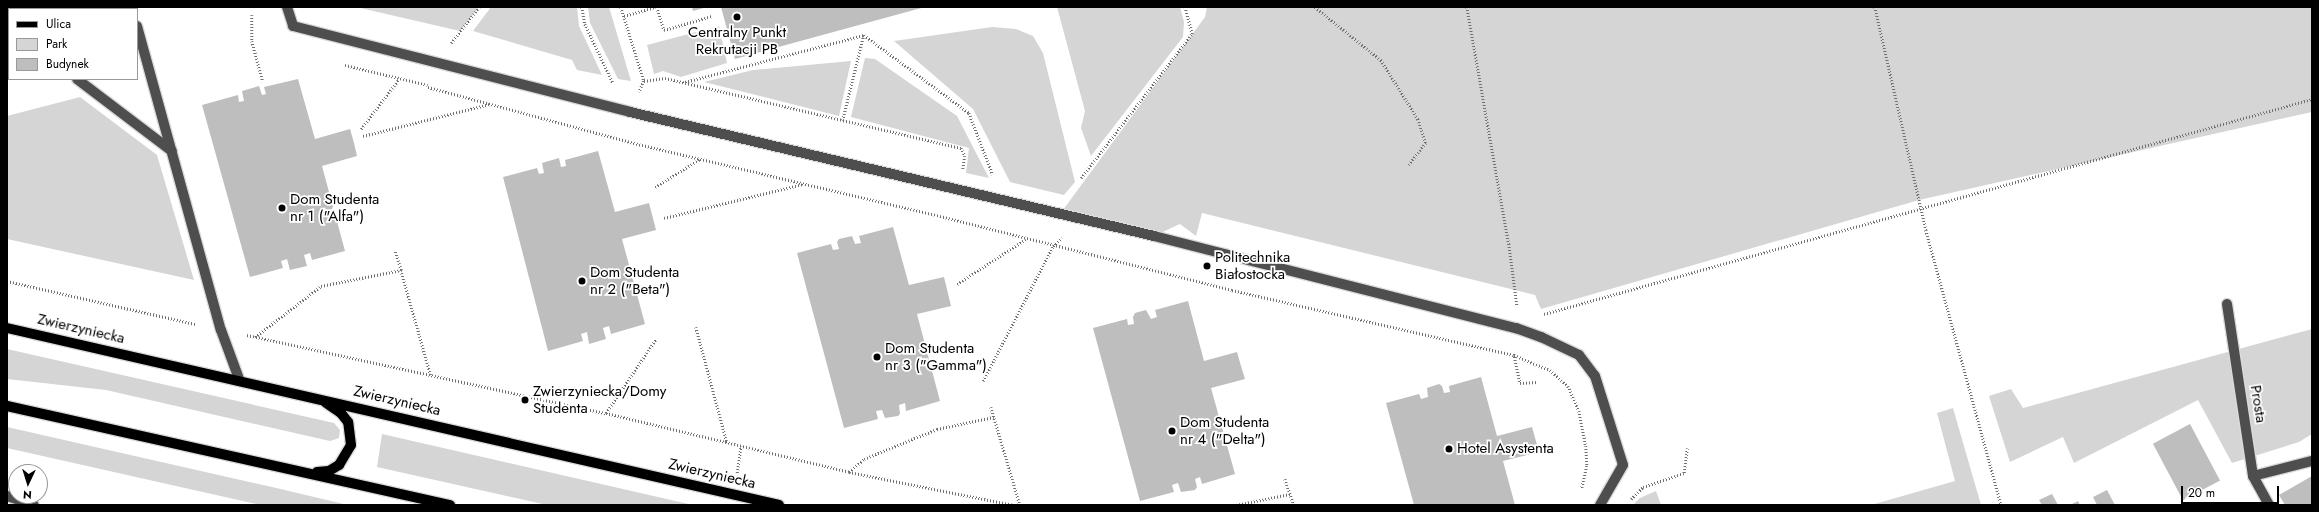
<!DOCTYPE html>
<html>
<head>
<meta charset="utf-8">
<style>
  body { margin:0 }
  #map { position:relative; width:2319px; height:512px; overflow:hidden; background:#fff; font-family:Jost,sans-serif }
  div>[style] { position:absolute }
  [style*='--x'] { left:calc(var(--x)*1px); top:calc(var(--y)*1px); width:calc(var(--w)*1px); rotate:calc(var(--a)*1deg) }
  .green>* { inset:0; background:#d5d5d5 }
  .building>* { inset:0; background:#bebebe; transform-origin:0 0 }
  .path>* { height:2.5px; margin-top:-1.25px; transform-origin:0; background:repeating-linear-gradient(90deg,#707070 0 1px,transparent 0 3px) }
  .roads { filter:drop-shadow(1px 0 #dbdbdb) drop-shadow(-1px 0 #dbdbdb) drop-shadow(0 1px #dbdbdb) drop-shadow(0 -1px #dbdbdb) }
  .minor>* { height:10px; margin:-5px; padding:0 5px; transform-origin:5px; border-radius:5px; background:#4e4e4e }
  .major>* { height:10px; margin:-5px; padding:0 5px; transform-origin:5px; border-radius:5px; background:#000 }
  .dots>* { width:11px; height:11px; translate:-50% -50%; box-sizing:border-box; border:2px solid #fff; border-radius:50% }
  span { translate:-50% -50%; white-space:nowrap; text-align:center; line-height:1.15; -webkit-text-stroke:3.5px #fff; paint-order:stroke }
  .poi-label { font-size:15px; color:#000 }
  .left { translate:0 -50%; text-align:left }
  .street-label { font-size:15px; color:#000 }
  .frame { position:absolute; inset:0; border:8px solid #000; pointer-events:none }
  .legend { position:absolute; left:8px; top:8px; width:130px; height:72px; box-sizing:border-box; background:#fff; border:1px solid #999; margin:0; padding:5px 7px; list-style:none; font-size:12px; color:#000 }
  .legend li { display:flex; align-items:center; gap:8px; height:20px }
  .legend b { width:20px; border:1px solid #999 }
  .north { position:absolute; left:8px; top:464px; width:40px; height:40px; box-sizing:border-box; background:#fff; border:1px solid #999; border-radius:50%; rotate:184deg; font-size:11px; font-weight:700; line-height:16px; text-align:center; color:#000 }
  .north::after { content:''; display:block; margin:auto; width:14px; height:18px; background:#000; clip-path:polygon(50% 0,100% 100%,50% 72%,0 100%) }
  .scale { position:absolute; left:2181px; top:486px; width:98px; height:18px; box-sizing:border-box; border:2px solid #000; border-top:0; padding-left:5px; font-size:12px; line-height:14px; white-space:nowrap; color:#000; -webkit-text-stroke:3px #fff; paint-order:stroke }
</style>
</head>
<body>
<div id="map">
  <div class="green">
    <i style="clip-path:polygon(356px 7px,479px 7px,460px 31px)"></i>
    <i style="clip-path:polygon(491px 7px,577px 7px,579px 26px,602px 75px,577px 70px,572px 60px,473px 31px)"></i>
    <i style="clip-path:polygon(588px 7px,609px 7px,631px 81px,618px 79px,590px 23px)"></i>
    <i style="clip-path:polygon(1057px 7px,1180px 7px,1184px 22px,1183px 37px,1091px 156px,1081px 128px,1085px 111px)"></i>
    <i style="clip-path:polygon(1207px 7px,2312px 7px,2312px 112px,1919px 200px,1541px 309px,1535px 295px,1202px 213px,1196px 236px,1180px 224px,1154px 236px,1060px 214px,1205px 17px)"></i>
    <i style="clip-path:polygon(719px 26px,727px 63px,681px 77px,663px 71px,654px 74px,647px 45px)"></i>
    <i style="clip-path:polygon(992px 27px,1016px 29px,1033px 36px,1043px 53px,1075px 182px,1064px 195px,1010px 182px,973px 109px,894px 41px)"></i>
    <i style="clip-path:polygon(865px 58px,875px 59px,957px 116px,989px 178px,966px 173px,969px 148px,851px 117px)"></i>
    <i style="clip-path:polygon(851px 61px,839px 116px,704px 82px,753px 70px)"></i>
    <i style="clip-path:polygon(80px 97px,157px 155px,194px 280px,7px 239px,7px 116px)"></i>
    <i style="clip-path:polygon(2312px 329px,2312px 434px,2299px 442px,2232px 463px,2198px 400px,2074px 463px,2063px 437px,2010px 462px,1989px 396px,2011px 389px,2023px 408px)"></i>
    <i style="clip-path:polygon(7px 349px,334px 423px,340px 430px,339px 438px,330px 441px,106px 390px,7px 379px)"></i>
    <i style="clip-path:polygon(1953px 408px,1981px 505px,1871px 505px,1955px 481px,1937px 413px)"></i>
    <i style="clip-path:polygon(7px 427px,272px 487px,348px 505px,261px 505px,7px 448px)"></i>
    <i style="clip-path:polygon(382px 434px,693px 505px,547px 505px,377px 467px)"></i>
    <i style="clip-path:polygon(1656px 491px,1661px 505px,1633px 505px,1640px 498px)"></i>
  </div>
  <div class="building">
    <i style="clip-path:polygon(7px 7px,17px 9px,9px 9px,7px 64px)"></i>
    <i style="clip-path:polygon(692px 7px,707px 7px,693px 11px)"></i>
    <i style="clip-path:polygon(721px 7px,925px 7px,735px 59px)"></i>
    <i style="clip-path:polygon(298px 79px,315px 139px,350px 129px,354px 143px,357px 156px,322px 166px,345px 251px,312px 260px,310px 253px,304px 255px,307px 266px,290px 270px,287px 259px,281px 261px,283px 268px,250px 277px,202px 105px,238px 95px,239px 102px,244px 101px,242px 91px,259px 86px,262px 95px,266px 94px,264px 87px)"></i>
    <i style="clip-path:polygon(598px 151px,615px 212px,649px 203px,656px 230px,622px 239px,645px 324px,611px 334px,609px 326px,603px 328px,606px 339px,589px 344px,587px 332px,581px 334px,583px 341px,548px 351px,503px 177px,537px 168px,539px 174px,544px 173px,542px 163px,559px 158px,561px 167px,566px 166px,565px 160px)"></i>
    <i style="clip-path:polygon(893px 227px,909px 285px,944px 277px,951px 306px,917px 314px,940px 401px,906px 411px,905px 403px,899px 405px,900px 414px,898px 416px,885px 418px,882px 410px,876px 411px,878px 419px,844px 428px,797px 253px,831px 244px,833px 250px,839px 249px,837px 242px,839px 239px,852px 236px,855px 244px,861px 243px,859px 236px)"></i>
    <i style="clip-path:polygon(1188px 301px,1204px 361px,1237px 352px,1241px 366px,1245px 379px,1211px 388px,1235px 474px,1202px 484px,1200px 477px,1195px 479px,1197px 487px,1195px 490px,1181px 492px,1178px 483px,1172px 485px,1174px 492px,1140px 501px,1093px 328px,1127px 319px,1128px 325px,1134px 324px,1133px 317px,1135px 313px,1146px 310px,1151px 319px,1157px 317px,1155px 310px)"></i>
    <i style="clip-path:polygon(1481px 377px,1497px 436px,1532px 427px,1539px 452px,1503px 461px,1515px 505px,1414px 505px,1386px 403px,1419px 394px,1421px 399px,1428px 397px,1427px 388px,1439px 384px,1442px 386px,1444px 393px,1450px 392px,1449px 386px)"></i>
    <i style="left:2190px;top:424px;width:64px;height:42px;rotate:62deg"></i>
    <i style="clip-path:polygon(2312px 476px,2312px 505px,2285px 505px,2279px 495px)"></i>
    <i style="clip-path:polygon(2107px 490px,2115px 505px,2097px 505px,2093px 497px)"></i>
    <i style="clip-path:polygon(2052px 494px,2058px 505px,2042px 505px,2039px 500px)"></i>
    <i style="clip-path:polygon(2078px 501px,2080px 505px,2070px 505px)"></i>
  </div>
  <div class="path">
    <i style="--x:582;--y:7;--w:17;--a:80"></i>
    <i style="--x:585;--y:24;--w:65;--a:64.6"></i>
    <i style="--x:621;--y:7;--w:77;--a:72.7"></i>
    <i style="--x:644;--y:81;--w:12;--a:114"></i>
    <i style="--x:657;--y:7;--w:24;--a:73"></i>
    <i style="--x:664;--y:30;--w:50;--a:-16.3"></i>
    <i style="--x:1315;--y:7;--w:85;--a:38.8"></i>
    <i style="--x:1381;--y:60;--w:70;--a:57.9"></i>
    <i style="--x:1418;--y:119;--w:25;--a:72"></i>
    <i style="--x:1426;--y:143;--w:28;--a:128"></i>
    <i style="--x:1467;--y:7;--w:241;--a:80"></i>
    <i style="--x:1509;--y:244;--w:62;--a:82.5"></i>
    <i style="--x:1875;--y:7;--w:229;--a:77.1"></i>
    <i style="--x:1926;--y:230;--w:285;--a:74.7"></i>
    <i style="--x:252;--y:15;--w:26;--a:90"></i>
    <i style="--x:252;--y:41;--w:42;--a:75"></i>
    <i style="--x:624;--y:16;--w:32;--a:-16"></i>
    <i style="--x:864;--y:35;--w:131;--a:36.6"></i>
    <i style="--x:969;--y:113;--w:66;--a:68.8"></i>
    <i style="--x:451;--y:43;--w:46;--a:-52.1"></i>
    <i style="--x:345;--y:65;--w:85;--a:13.5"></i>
    <i style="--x:644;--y:81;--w:21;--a:-8"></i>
    <i style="--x:665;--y:78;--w:304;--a:13.3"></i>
    <i style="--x:961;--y:148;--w:9;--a:63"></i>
    <i style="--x:965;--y:156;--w:13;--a:99"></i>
    <i style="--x:685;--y:82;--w:185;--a:-14.7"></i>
    <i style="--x:864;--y:35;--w:88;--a:103.9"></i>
    <i style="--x:428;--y:87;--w:222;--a:15.2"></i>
    <i style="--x:642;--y:145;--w:306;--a:13.4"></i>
    <i style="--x:940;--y:216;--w:301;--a:14.2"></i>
    <i style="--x:1232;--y:290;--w:289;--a:13"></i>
    <i style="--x:1514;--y:355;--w:39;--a:23"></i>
    <i style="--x:1550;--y:370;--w:24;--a:42"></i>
    <i style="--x:1568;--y:386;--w:27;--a:66"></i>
    <i style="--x:1579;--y:411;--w:36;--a:79"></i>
    <i style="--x:1586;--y:446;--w:20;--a:87"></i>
    <i style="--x:1587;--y:466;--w:23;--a:103"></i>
    <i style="--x:361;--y:129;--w:63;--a:-52.8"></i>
    <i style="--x:363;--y:136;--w:131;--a:-14.1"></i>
    <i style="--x:1081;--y:178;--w:182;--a:-52.4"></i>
    <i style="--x:1192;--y:34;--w:28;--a:-105"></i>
    <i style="--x:655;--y:187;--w:53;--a:-31.9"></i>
    <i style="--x:664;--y:218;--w:144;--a:-13.7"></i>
    <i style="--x:401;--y:270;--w:110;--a:74.2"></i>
    <i style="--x:7;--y:281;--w:193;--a:12.9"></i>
    <i style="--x:957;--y:284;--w:82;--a:-33.1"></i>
    <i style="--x:1544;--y:314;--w:798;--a:-15.64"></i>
    <i style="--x:696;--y:327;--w:120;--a:75"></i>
    <i style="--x:247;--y:335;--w:367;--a:12.3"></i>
    <i style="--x:606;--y:413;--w:250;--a:13.6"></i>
    <i style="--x:849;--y:472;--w:168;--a:11.3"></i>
    <i style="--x:255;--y:337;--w:83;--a:-37.7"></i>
    <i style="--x:321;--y:286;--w:82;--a:-11.3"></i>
    <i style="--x:401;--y:270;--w:20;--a:-108"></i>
    <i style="--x:1514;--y:354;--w:30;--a:78"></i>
    <i style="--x:1520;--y:383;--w:17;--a:-3"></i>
    <i style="--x:983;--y:381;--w:152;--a:-62.6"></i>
    <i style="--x:1053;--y:246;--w:12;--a:-42"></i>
    <i style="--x:991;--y:407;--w:102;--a:73.5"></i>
    <i style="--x:606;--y:413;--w:89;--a:-56"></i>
    <i style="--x:849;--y:472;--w:20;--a:-41"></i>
    <i style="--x:864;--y:459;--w:79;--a:-22.3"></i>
    <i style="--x:937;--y:429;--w:58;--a:-11.9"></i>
    <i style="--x:737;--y:473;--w:27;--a:-82"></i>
    <i style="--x:1285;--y:479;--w:28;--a:71"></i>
    <i style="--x:1631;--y:499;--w:17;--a:-45"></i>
    <i style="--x:1643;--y:487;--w:43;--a:-18.9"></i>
    <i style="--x:1684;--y:473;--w:25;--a:-83"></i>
    <i style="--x:1236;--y:505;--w:55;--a:-11.5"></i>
  </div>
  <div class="roads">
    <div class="minor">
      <i style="--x:57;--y:7;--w:2;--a:63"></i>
      <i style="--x:132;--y:7;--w:2;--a:90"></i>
      <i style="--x:287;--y:7;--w:20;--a:72"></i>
      <i style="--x:293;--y:26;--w:348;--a:14.3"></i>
      <i style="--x:630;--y:112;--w:538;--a:13.31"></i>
      <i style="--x:1154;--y:236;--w:374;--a:14.3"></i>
      <i style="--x:1516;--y:328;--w:27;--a:20"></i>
      <i style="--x:1541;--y:337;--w:42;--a:25.3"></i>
      <i style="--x:1579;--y:355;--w:26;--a:53"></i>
      <i style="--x:1595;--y:376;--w:93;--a:72.5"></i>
      <i style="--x:1623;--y:465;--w:46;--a:119.9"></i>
      <i style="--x:137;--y:26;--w:315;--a:74.6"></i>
      <i style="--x:221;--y:330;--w:52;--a:69.8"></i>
      <i style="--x:77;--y:79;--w:119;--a:37.2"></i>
      <i style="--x:2227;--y:304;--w:174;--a:81.4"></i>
      <i style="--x:2253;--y:476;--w:33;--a:61"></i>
      <i style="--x:2253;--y:476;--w:61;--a:-14.3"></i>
      <i style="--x:7;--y:496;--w:28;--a:18"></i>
    </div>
    <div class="major">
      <i style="--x:7;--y:328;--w:792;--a:12.91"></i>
      <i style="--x:7;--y:406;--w:454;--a:12.6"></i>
      <i style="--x:317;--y:472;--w:12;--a:-5"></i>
      <i style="--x:329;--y:471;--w:12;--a:-31"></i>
      <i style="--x:339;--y:465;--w:23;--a:-59"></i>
      <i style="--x:351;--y:445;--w:23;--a:-97"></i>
      <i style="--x:348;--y:422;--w:11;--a:-128"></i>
      <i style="--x:341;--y:413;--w:18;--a:-146"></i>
    </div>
  </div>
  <div class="dots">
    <i style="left:737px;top:17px;background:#000"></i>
    <i style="left:282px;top:208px;background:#000"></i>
    <i style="left:1207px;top:266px;background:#000"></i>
    <i style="left:582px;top:281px;background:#000"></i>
    <i style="left:877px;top:357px;background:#000"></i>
    <i style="left:525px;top:400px;background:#000"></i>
    <i style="left:1172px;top:431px;background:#000"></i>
    <i style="left:1449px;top:449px;background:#000"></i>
  </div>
  <div class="poi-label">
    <span style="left:737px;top:41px">Centralny Punkt<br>Rekrutacji PB</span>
    <span class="left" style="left:290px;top:208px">Dom Studenta<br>nr 1 ("Alfa")</span>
    <span class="left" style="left:1215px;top:266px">Politechnika<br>Białostocka</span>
    <span class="left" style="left:590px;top:281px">Dom Studenta<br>nr 2 ("Beta")</span>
    <span class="left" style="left:885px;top:357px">Dom Studenta<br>nr 3 ("Gamma")</span>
    <span class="left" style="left:533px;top:400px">Zwierzyniecka/Domy<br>Studenta</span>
    <span class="left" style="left:1180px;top:431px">Dom Studenta<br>nr 4 ("Delta")</span>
    <span class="left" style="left:1457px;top:449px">Hotel Asystenta</span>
  </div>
  <div class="street-label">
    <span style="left:81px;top:329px;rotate:13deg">Zwierzyniecka</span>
    <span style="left:397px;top:401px;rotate:13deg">Zwierzyniecka</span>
    <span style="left:2258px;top:404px;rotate:81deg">Prosta</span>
    <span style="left:712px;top:474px;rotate:13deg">Zwierzyniecka</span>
  </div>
  <div class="frame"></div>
  <ul class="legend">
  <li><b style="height:5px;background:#000"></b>Ulica</li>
  <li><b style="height:11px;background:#d5d5d5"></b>Park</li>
  <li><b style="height:11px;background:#bebebe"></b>Budynek</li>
  </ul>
  <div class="north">N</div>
  <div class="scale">20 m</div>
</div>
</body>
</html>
